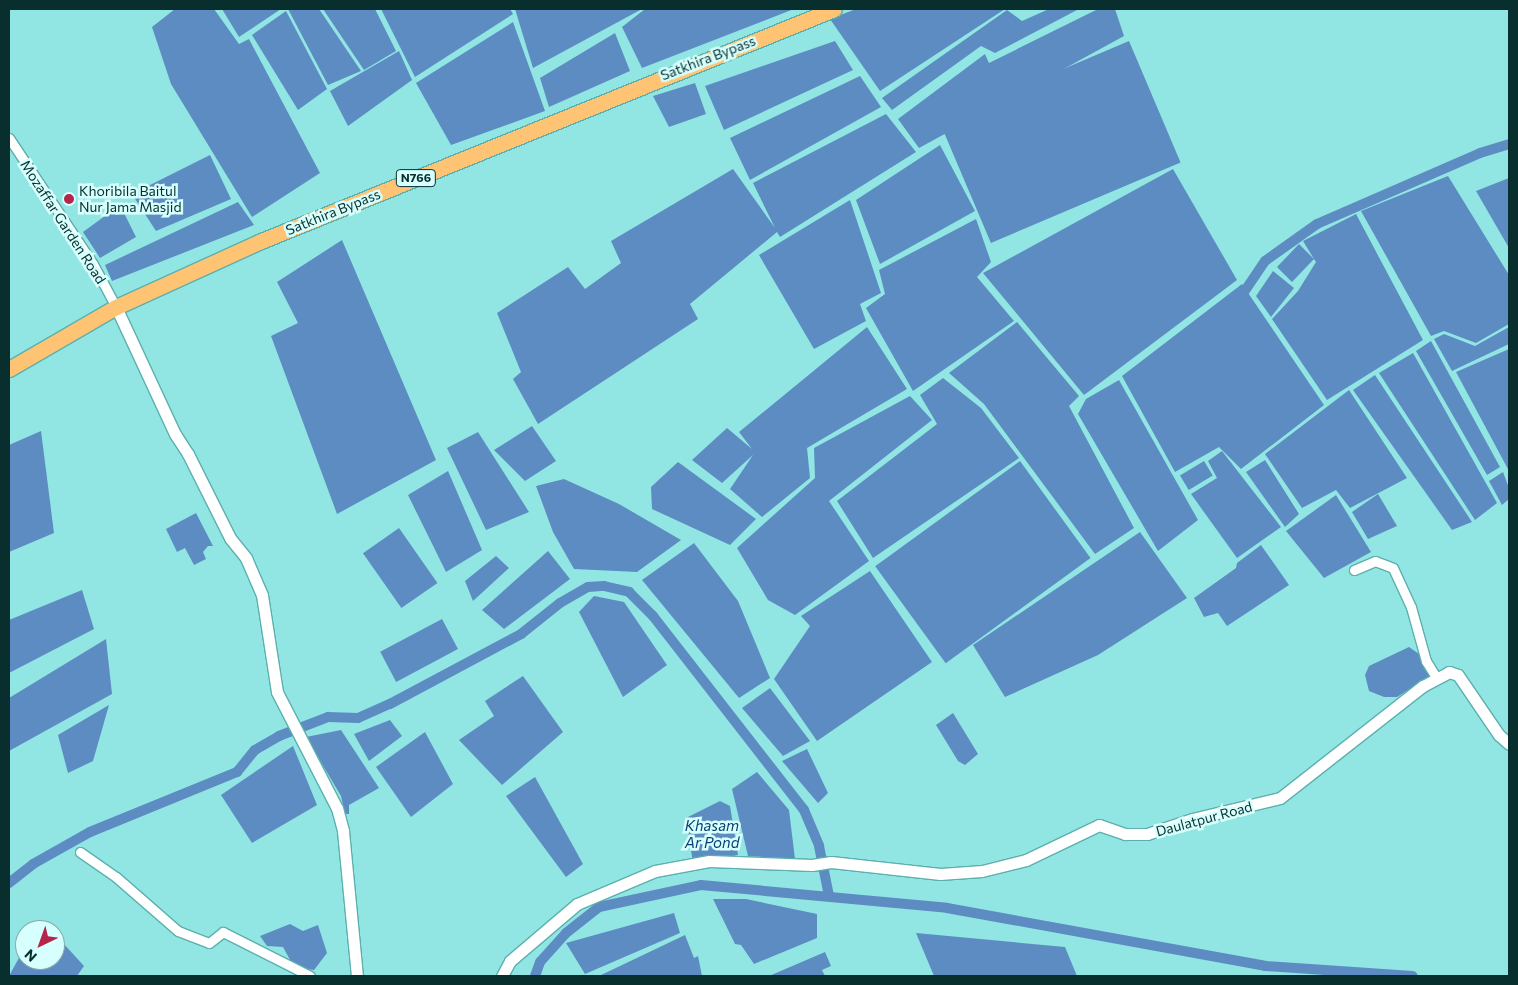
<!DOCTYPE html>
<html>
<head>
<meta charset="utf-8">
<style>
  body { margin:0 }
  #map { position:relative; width:1518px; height:985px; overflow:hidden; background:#91e6e3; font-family:Commissioner,sans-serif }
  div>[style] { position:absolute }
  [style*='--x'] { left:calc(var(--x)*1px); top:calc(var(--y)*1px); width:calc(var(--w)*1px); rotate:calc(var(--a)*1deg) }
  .water>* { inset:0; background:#5d8cc2; transform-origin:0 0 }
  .canal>* { height:10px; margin:-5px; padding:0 5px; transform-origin:5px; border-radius:5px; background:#5d8cc2 }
  .roads { filter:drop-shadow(1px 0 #5bb0ad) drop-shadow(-1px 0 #5bb0ad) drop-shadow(0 1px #5bb0ad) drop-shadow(0 -1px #5bb0ad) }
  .minor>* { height:9px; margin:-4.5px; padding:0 4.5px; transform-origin:4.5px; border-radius:4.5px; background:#fff }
  .tertiary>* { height:11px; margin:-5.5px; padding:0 5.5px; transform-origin:5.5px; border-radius:5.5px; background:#fff }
  .trunk>* { height:15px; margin:-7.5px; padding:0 7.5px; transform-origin:7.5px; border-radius:7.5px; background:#fec473 }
  .dots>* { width:14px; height:14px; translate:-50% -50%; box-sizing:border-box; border:2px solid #d7fffd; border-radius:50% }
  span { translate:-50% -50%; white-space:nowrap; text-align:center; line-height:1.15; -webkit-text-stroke:5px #d7fffd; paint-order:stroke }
  .shield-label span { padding:1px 4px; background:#d7fffd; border:1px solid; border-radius:4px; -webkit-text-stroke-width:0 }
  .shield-label { font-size:12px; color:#082e2d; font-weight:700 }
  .street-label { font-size:14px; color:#082e2d }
  .poi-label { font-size:14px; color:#082e2d }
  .left { translate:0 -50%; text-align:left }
  .water-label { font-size:15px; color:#0a3f72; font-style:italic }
  .frame { position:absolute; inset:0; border:10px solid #082e2d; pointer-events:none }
  .north { position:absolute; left:15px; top:920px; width:50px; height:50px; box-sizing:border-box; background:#d7fffd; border:1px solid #84abaa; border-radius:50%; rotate:222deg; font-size:14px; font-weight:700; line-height:20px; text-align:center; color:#082e2d }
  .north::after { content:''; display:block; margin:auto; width:18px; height:22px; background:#b6244a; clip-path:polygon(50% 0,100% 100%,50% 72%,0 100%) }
</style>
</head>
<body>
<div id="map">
  <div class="water">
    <i style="clip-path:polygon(175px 9px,214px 9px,239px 44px,249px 39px,320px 173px,252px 217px,171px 84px,152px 27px)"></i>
    <i style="clip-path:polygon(222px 9px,281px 9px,239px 37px)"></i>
    <i style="clip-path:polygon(288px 9px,319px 9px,361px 71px,328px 85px)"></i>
    <i style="clip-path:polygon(323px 9px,375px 9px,396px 51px,364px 70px)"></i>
    <i style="clip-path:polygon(381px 9px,510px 9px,513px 14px,415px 77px)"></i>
    <i style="clip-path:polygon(515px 9px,642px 9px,533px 68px)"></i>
    <i style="clip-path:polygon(645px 9px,794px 9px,642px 68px,622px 27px)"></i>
    <i style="clip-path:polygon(856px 9px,1005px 9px,880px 91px,830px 19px)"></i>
    <i style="clip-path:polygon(1049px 9px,1079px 9px,995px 53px,981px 46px,892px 110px,882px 98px,1007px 10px,1022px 21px)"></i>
    <i style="clip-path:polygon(1098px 9px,1115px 9px,1124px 36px,919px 148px,898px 119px,985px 54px,989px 63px)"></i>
    <i style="clip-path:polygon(286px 11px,327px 89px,298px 110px,252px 35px)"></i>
    <i style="clip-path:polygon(513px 22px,545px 111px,451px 145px,416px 83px)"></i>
    <i style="clip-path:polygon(615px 33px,630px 71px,549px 107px,540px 78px)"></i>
    <i style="clip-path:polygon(835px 41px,853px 70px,724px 130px,705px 86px)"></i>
    <i style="left:1129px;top:41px;width:132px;height:206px;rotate:67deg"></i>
    <i style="clip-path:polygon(399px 51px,412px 80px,348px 126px,330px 91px)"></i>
    <i style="clip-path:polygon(860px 76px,881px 107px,750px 180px,730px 138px)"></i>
    <i style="clip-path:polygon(695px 83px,706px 114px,669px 127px,653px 96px)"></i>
    <i style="clip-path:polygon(886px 114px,916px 152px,780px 237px,777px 232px,690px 304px,698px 319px,538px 424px,513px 379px,521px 372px,497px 313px,568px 267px,585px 289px,621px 263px,611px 241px,733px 169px,775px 228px,753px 183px)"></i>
    <i style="clip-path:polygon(940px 145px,975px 211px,880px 264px,856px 200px)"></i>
    <i style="clip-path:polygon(210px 155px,231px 199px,156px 231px,132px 194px)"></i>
    <i style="clip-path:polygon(1173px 169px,1237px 280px,1084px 395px,983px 273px)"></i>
    <i style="clip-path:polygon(1448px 176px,1509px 275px,1509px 324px,1476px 343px,1444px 331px,1431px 336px,1361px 211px)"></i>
    <i style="clip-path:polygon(1509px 178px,1509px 248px,1476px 191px)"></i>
    <i style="clip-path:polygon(850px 200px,881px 293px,860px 304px,866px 321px,814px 349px,759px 255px)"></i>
    <i style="clip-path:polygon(238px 202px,254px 225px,112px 281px,105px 265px)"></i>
    <i style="clip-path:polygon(120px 205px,136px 237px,100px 258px,83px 232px)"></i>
    <i style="clip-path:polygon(1356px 214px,1423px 340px,1327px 400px,1272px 319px,1298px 291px,1316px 262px,1314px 259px,1292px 282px,1277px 267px,1299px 244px,1314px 259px,1303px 241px)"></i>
    <i style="clip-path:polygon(976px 219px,991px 262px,977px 277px,1014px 321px,913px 391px,866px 308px,885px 294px,879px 270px)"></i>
    <i style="clip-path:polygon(342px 240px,436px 460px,337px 514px,271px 336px,298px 323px,277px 282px)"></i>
    <i style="clip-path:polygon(1273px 271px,1294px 288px,1271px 317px,1256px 296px)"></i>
    <i style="clip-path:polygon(1242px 284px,1324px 405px,1241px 469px,1219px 447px,1175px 472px,1122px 376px)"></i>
    <i style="clip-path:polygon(1017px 322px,1079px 396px,1069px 406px,1134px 528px,1095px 554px,984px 404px,949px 373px)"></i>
    <i style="clip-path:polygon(867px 327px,907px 389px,807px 448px,810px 478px,762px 517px,730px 489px,753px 455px,722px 483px,692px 460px,727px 428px,752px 449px,739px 432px)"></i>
    <i style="clip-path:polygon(1509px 327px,1509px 344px,1452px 371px,1434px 339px,1444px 334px,1475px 346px)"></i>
    <i style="clip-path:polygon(1431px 341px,1500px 467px,1487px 475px,1416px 351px)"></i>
    <i style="clip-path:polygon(1509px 349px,1509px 471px,1456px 372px)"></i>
    <i style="clip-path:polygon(1413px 353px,1497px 503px,1475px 520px,1379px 373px)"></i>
    <i style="clip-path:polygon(1375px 375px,1472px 522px,1452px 530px,1353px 390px)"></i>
    <i style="clip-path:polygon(943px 378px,981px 408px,1019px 458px,873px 558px,837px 501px,937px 424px,920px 395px)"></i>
    <i style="clip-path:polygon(1119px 380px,1198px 520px,1158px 551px,1078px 414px,1086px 399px)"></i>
    <i style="clip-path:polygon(1349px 390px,1407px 478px,1350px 508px,1336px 490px,1302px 508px,1265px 454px)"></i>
    <i style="clip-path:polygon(910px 396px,932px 420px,829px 501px,869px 561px,795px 615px,768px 600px,737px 548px,815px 478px,814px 448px)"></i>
    <i style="clip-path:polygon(532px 426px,556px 461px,525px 481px,494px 450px)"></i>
    <i style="clip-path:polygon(41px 431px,54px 533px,9px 552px,9px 445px)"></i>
    <i style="clip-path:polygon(478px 432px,529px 512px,486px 530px,447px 448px)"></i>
    <i style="clip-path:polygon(1222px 451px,1281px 527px,1237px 558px,1191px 494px,1217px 478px,1208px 461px)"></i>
    <i style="clip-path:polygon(1265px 460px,1299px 514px,1285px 527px,1246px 472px)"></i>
    <i style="left:1020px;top:461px;width:120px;height:179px;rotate:54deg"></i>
    <i style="left:1204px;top:461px;width:17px;height:28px;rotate:59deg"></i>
    <i style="clip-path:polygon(678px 462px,756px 519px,730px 545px,652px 509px,651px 487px)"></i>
    <i style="clip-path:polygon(448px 471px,482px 550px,446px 572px,408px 495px)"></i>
    <i style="clip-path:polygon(1503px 472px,1509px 488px,1509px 499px,1502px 505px,1489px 481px)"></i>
    <i style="clip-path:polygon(564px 479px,619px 504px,681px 540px,637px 572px,574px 569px,553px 532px,536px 486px)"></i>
    <i style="clip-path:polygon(1378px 494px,1397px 526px,1368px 539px,1352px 512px)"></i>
    <i style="clip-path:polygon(1336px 495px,1371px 552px,1324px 578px,1286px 531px)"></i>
    <i style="clip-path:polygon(196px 513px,213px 546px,208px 546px,203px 552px,206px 559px,194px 565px,185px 548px,177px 552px,166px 529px)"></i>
    <i style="left:399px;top:528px;width:67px;height:44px;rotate:55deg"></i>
    <i style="clip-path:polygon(1140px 532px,1187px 598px,1098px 655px,1005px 697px,973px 645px)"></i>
    <i style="clip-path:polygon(694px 543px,738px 601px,770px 678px,739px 698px,642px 580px)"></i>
    <i style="clip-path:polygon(1261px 545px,1289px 585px,1227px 626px,1218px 613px,1204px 617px,1194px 598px,1236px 568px,1237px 563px)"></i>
    <i style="clip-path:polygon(548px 551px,570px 579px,504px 629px,482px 610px)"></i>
    <i style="clip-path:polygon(496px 556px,509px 568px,473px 601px,465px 581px)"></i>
    <i style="clip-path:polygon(870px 571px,932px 662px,817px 741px,774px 679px,810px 626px,801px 616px)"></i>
    <i style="clip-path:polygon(82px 590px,94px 629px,9px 673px,9px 620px)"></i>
    <i style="clip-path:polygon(594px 596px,624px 602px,667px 665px,623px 697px,579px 612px)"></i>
    <i style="left:442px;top:619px;width:34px;height:70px;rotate:62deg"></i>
    <i style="clip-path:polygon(106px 639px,112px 694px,9px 751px,9px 698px)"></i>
    <i style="clip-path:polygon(1409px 647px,1422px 656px,1430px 676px,1397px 697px,1384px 697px,1369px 691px,1365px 675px,1369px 666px)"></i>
    <i style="clip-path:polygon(523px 676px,563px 732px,502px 785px,459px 740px,494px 716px,485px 701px)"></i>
    <i style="clip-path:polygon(770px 688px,810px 741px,783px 756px,742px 708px)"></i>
    <i style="clip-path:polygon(109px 705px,93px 761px,68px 773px,58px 735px)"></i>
    <i style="clip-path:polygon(953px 713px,978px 754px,965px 765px,958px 761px,936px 725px)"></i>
    <i style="clip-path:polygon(390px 720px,402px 736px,369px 761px,354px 734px)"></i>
    <i style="clip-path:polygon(341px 730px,379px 788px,349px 805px,349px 814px,345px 814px,341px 796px,306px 737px)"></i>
    <i style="clip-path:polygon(425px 732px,453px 784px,411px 817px,376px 767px)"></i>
    <i style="clip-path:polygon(293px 746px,317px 805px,252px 843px,221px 795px)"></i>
    <i style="clip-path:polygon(807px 749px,828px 793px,818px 803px,782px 761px)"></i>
    <i style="clip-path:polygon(757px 772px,789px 810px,795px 859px,748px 856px,732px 789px)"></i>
    <i style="clip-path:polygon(535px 777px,583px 864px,566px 877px,506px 796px)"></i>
    <i style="clip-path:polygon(720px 801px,730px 806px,738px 855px,693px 863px,686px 818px)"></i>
    <i style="clip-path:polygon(713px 899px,746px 899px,817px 914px,817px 938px,754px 964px,741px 945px,735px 944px)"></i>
    <i style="clip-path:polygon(674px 913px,680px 933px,585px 974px,566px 943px)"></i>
    <i style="clip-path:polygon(290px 924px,303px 931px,318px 925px,327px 953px,314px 970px,294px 967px,283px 947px,267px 946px,260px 936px)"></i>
    <i style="clip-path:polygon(916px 933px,1065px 947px,1077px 976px,934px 976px)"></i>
    <i style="clip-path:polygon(685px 935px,694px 958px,698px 956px,702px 976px,599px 976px)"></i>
    <i style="clip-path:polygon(55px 942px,63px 943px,84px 966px,77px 976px,9px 976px,25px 947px,25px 960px,55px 960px)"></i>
    <i style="clip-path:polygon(825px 952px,831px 966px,822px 970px,825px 976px,769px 976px)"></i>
  </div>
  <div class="canal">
    <i style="--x:1238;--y:301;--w:48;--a:-56"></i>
    <i style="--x:1265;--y:261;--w:64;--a:-35.4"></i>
    <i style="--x:1317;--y:224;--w:178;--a:-23.5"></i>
    <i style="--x:1480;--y:153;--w:30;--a:-17"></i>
    <i style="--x:9;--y:883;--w:31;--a:-38"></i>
    <i style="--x:33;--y:864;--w:65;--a:-29.3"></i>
    <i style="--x:90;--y:832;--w:159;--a:-22.2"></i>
    <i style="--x:237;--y:772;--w:28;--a:-51"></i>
    <i style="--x:255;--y:750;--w:28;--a:-30"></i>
    <i style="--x:279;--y:736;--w:53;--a:-21.2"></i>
    <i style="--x:328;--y:717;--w:30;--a:2"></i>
    <i style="--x:358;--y:718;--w:35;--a:-24"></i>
    <i style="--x:390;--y:704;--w:149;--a:-28.1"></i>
    <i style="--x:521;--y:634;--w:50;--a:-38.5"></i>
    <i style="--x:560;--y:603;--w:32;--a:-30"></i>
    <i style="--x:588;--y:587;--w:16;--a:-4"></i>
    <i style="--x:604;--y:586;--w:26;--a:13"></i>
    <i style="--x:629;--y:592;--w:34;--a:45"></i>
    <i style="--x:653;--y:616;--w:246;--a:52.1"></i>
    <i style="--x:804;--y:810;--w:39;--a:67"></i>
    <i style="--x:819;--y:846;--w:51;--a:78.7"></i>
    <i style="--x:535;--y:976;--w:15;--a:-70"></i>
    <i style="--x:540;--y:962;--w:39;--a:-48"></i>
    <i style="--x:566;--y:933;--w:42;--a:-38.2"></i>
    <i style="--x:599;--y:907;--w:104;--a:-12.2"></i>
    <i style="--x:701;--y:885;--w:247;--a:5.3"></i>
    <i style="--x:947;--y:908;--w:323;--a:10.3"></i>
    <i style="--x:1265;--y:966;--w:148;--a:3.9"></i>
  </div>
  <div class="roads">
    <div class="minor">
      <i style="--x:9;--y:138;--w:151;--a:56.3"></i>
      <i style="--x:93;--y:264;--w:49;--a:61.9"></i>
      <i style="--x:1354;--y:570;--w:23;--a:-23"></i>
      <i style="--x:1375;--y:561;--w:19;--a:21"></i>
      <i style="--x:1393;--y:568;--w:43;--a:65.2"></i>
      <i style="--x:1411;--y:607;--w:56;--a:74.5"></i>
      <i style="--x:1426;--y:661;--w:19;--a:58"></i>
      <i style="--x:80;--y:852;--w:44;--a:34.8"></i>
      <i style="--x:116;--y:877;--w:82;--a:41.1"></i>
      <i style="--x:178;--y:931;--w:33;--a:21"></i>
      <i style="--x:209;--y:943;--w:18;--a:-38"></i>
      <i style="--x:223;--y:932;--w:97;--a:26.8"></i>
    </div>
    <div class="tertiary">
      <i style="--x:116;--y:307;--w:140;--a:65.1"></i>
      <i style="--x:175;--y:434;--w:24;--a:57"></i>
      <i style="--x:188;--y:454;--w:94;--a:63.4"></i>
      <i style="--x:230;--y:538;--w:26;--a:51"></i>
      <i style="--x:246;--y:558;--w:40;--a:66.6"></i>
      <i style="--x:262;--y:595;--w:98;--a:81.2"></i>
      <i style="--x:277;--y:692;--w:131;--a:62.7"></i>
      <i style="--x:337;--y:808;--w:24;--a:75"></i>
      <i style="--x:343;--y:831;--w:146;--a:84.5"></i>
      <i style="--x:502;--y:976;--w:17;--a:-62"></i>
      <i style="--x:510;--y:961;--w:88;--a:-40.4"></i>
      <i style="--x:577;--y:904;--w:85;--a:-22.9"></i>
      <i style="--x:655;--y:871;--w:55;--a:-10.5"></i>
      <i style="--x:709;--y:861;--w:103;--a:2.2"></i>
      <i style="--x:812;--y:865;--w:19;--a:-9"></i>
      <i style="--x:831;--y:862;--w:110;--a:6.3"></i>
      <i style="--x:940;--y:874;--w:42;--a:-4.1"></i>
      <i style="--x:982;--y:871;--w:45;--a:-14"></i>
      <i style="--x:1026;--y:860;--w:81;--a:-25.6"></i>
      <i style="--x:1099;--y:825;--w:28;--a:19"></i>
      <i style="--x:1125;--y:834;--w:22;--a:0"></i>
      <i style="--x:1147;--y:834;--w:47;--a:-18.4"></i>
      <i style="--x:1192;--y:819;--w:90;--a:-13.4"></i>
      <i style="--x:1280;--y:798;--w:182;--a:-38.1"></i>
      <i style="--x:1423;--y:686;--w:30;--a:-28"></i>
      <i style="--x:1449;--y:672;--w:9;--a:18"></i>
      <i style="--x:1458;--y:675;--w:73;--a:55.7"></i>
      <i style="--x:1499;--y:735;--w:13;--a:42"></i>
    </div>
    <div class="trunk">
      <i style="--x:9;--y:369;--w:124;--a:-30.1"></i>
      <i style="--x:116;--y:307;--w:159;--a:-24.5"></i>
      <i style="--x:261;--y:241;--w:618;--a:-22.04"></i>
    </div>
  </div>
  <div class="dots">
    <i style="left:69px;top:199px;background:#b6244a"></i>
  </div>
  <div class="shield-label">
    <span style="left:416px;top:178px">N766</span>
  </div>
  <div class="street-label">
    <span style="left:708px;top:58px;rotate:-21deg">Satkhira Bypass</span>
    <span style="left:333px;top:212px;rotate:-22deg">Satkhira Bypass</span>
    <span style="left:63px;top:222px;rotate:57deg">Mozaffar Garden Road</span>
    <span style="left:1204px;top:819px;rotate:-15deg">Daulatpur Road</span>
  </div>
  <div class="poi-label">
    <span class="left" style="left:79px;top:199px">Khoribila Baitul<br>Nur Jama Masjid</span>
  </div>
  <div class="water-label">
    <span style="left:712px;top:834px">Khasam<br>Ar Pond</span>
  </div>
  <div class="frame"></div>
  <div class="north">N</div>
</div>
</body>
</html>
